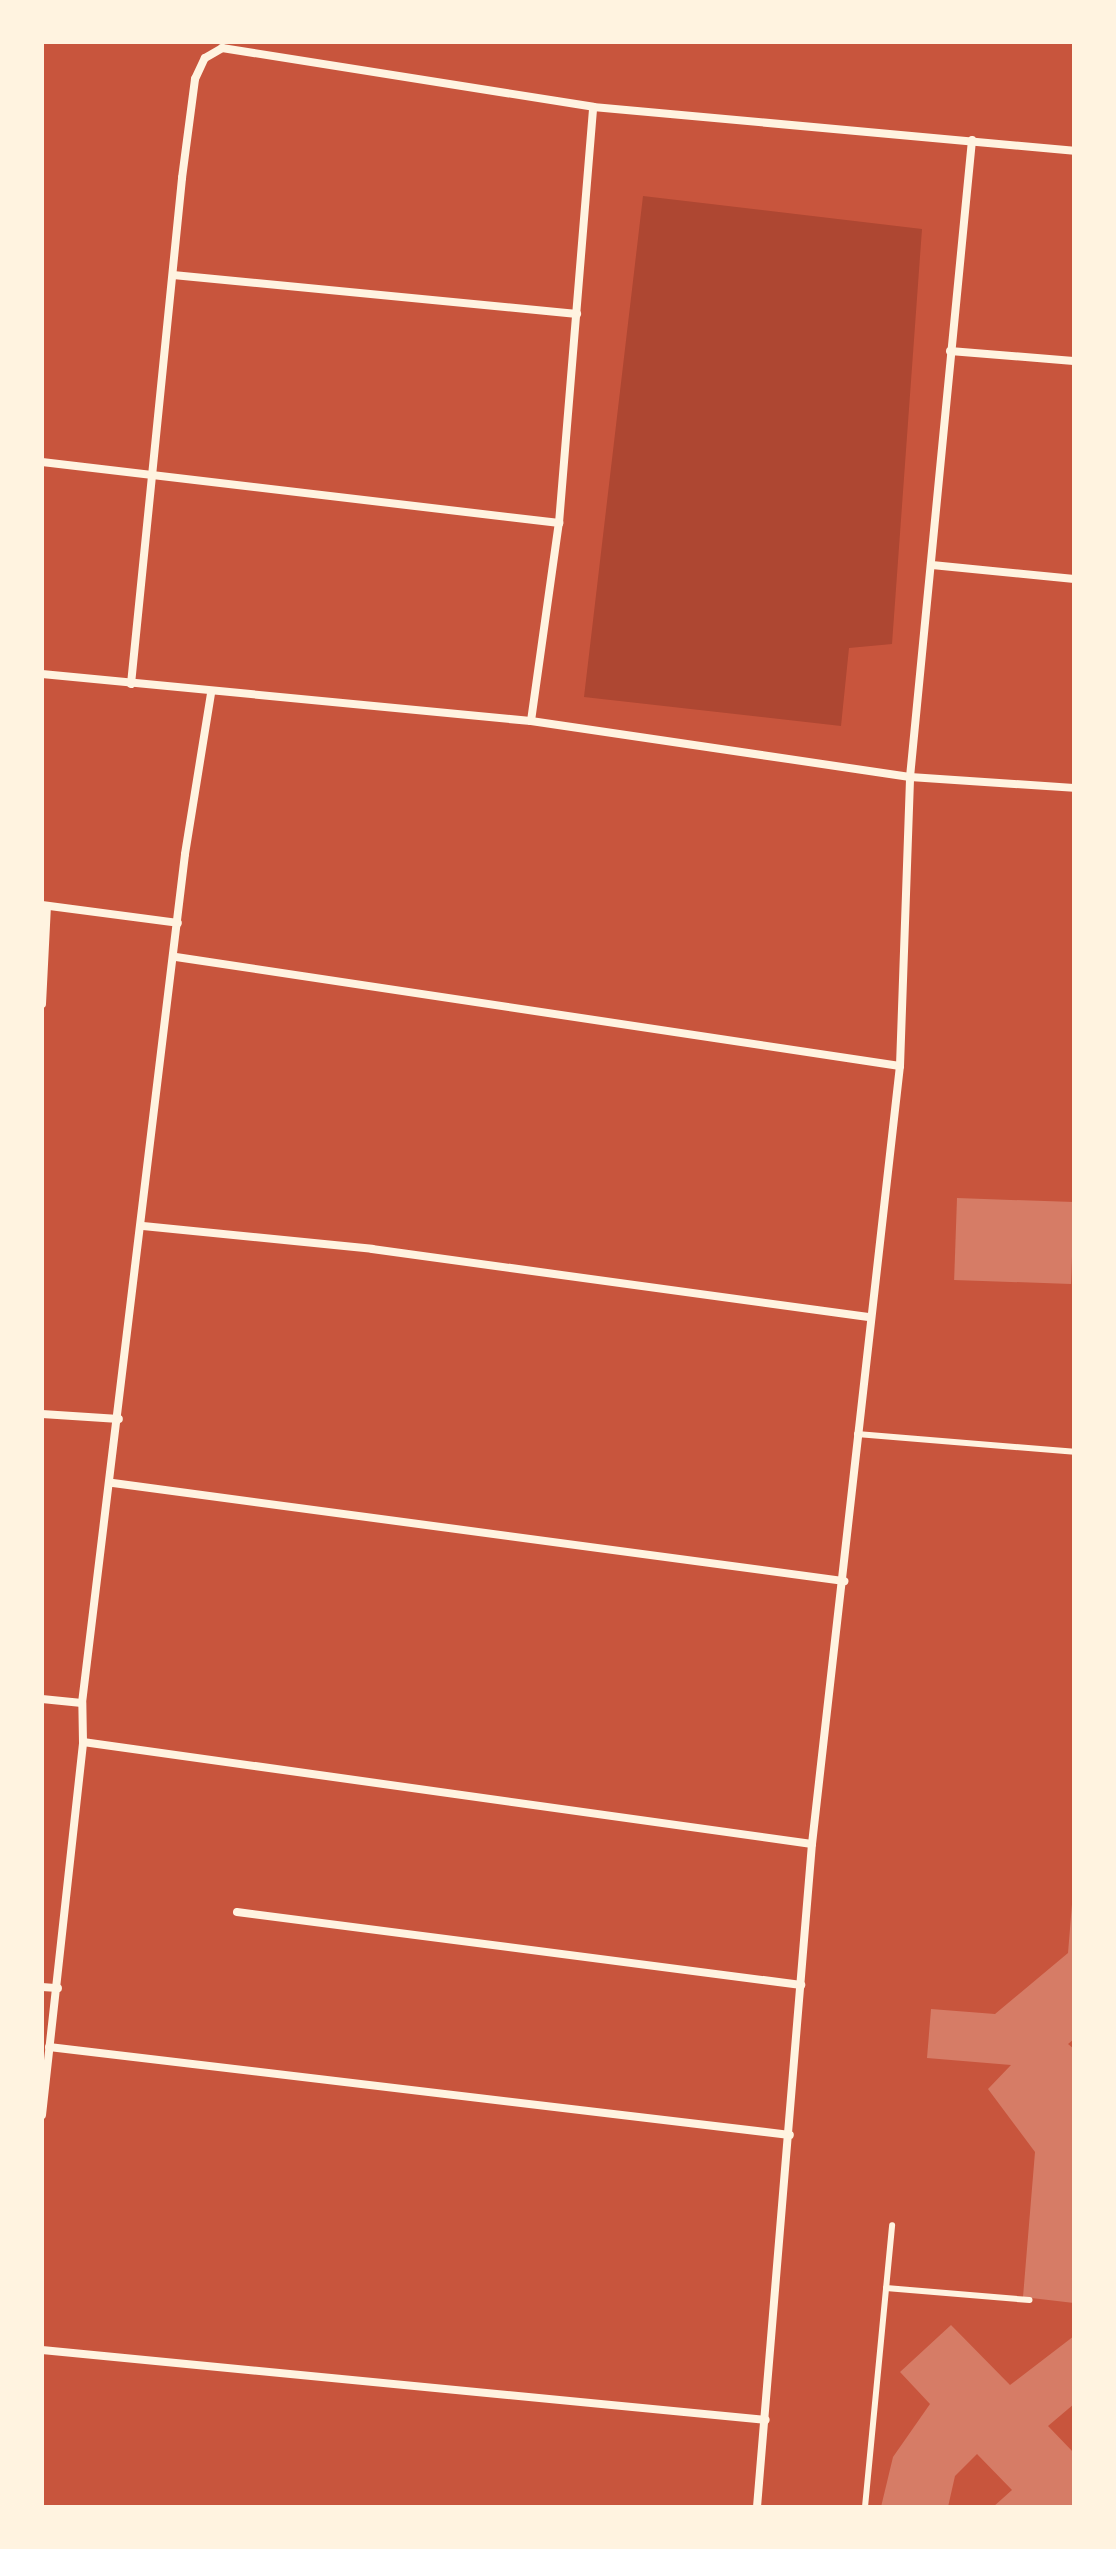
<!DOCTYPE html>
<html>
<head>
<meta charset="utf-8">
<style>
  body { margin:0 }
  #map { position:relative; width:1116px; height:2549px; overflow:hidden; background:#c8553d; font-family:"Roboto Condensed",sans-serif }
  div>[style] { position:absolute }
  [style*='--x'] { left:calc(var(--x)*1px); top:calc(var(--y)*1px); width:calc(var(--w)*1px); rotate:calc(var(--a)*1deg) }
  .green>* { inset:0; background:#ae4732 }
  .building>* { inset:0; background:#d67c66; transform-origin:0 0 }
  .service>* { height:6px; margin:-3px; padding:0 3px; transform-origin:3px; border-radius:3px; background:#fff3e0 }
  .minor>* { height:8px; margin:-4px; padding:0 4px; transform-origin:4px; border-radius:4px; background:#fff3e0 }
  span { translate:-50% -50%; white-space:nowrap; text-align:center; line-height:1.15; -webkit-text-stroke:7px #fff3e0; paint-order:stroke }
  .frame { position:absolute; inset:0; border:44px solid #fff3e0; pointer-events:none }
</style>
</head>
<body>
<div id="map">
  <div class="green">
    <i style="clip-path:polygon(643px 196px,922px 229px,892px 644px,849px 648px,841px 726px,584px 697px)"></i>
  </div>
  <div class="building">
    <i style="left:957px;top:1198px;width:117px;height:82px;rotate:2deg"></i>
    <i style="clip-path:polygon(1072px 1904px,1074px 2039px,1068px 2044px,1074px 2049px,1074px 2303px,1023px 2297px,1035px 2152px,988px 2089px,1011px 2065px,927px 2058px,931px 2009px,995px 2014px,1068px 1953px)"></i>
    <i style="clip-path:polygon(951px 2325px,1010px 2385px,1074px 2336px,1074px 2404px,1048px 2426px,1074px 2453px,1074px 2507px,993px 2507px,1012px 2490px,977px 2454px,955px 2476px,948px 2507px,881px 2507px,893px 2457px,930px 2404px,900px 2372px)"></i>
  </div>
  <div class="service">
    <i style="--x:857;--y:1434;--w:218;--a:4.7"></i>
    <i style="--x:886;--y:2288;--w:144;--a:4.8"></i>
    <i style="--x:865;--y:2507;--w:283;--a:-84.5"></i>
  </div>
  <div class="minor">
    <i style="--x:173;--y:275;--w:406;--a:5.5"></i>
    <i style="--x:950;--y:351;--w:124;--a:4.6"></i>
    <i style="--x:42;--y:462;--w:521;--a:6.73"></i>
    <i style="--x:932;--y:565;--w:143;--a:5.6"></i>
    <i style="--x:42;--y:674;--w:491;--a:5.5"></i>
    <i style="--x:531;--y:721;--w:383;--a:8.4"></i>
    <i style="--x:910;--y:777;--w:164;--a:3.8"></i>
    <i style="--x:131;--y:684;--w:509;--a:-84.24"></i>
    <i style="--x:182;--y:178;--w:100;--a:-82.5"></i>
    <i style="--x:195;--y:79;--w:23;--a:-65"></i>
    <i style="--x:205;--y:58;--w:20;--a:-30"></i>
    <i style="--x:222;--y:48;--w:376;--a:9"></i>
    <i style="--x:593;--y:107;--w:483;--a:5.2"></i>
    <i style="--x:531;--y:721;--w:200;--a:-82"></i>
    <i style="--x:559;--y:523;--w:417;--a:-85.3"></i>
    <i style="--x:42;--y:905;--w:137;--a:7.5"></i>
    <i style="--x:176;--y:957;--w:732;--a:8.56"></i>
    <i style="--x:42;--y:1004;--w:98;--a:-87.1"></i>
    <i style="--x:143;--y:1226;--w:230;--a:5.7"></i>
    <i style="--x:372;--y:1249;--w:501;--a:7.81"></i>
    <i style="--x:42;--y:1414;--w:77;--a:3.7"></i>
    <i style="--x:113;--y:1483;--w:738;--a:7.64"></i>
    <i style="--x:42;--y:1699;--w:40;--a:5.7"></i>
    <i style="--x:83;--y:1742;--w:736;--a:7.96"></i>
    <i style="--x:237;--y:1912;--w:569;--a:7.37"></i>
    <i style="--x:42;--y:1987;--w:16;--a:4"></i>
    <i style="--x:49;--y:2047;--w:746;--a:6.77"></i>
    <i style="--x:42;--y:2115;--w:375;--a:-83.7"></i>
    <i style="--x:83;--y:1742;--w:39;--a:-91"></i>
    <i style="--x:82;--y:1703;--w:855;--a:-83.08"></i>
    <i style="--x:185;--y:854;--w:163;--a:-80.8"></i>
    <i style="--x:42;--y:2350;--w:727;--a:5.52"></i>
    <i style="--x:757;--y:2507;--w:665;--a:-85.26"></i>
    <i style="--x:812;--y:1844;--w:783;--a:-83.55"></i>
    <i style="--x:900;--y:1066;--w:289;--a:-88"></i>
    <i style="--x:910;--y:777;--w:640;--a:-84.44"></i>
  </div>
  <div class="frame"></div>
</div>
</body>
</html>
